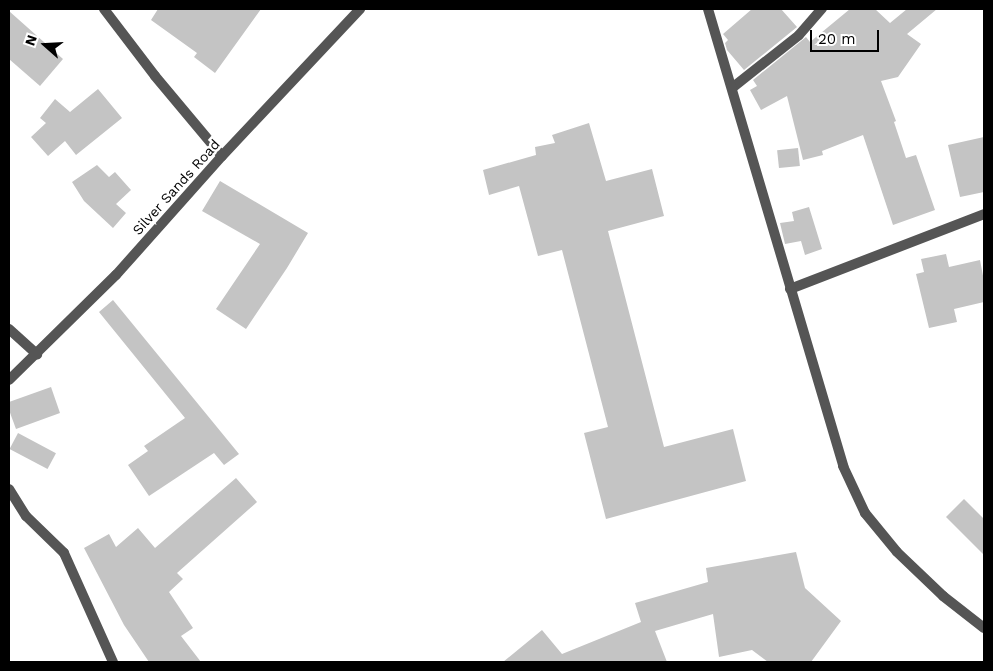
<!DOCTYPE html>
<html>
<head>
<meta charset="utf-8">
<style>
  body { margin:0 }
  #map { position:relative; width:993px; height:671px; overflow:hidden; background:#fff; font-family:"Work Sans",sans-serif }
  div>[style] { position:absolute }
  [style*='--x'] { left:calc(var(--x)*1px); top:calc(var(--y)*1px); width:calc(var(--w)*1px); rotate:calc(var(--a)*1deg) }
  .building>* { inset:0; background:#c4c4c4; transform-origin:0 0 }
  .minor>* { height:10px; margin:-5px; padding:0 5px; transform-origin:5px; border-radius:5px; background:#555 }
  .tertiary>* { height:10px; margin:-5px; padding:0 5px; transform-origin:5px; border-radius:5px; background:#555 }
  span { translate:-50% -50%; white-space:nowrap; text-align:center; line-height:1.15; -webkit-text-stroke:5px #fff; paint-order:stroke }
  .street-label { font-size:14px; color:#000 }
  .frame { position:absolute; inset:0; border:10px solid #000; pointer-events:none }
  .north { position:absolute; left:20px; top:20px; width:50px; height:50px; -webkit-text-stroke:4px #fff; paint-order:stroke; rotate:289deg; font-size:14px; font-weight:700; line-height:20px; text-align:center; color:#000 }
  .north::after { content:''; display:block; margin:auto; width:18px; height:22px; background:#000; clip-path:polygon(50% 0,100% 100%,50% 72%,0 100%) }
  .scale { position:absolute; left:810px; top:30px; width:69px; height:22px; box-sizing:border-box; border:2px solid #000; border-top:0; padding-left:6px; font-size:15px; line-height:18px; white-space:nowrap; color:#000; -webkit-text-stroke:4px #fff; paint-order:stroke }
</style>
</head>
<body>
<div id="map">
  <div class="building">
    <i style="clip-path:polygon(158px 9px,261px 9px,215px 73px,194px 57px,197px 53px,151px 20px)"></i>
    <i style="clip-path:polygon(752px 9px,781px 9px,797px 27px,744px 70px,727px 50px,725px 43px,728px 40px,723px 34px)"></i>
    <i style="clip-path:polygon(850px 9px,875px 9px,890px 23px,907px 9px,937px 9px,907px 34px,921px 44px,898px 77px,881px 81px,896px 121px,894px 122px,906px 158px,916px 155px,935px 210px,893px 225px,863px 135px,822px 151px,823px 155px,803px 160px,787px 96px,761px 110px,750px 90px,757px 86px,753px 80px,806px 37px,810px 42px)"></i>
    <i style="clip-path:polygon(9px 11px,63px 59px,40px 86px,9px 59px)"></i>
    <i style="clip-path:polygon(98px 89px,122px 118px,76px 155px,65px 141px,48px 156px,31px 137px,46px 123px,40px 118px,55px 99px,70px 112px)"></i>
    <i style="clip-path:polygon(589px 123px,606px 181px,652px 169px,664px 216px,608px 231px,664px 447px,733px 429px,746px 481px,606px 519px,584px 433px,608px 427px,562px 250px,538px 256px,519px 186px,489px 195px,483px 170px,536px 155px,535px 147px,555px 143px,552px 135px)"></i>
    <i style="clip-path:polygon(984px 137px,984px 192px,960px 197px,948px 145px)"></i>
    <i style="left:798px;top:148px;width:18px;height:21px;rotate:84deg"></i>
    <i style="clip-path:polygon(97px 165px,109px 177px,115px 172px,131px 190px,116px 204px,126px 213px,113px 228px,84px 201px,72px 182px)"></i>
    <i style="clip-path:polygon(220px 181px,308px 233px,287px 268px,246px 329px,216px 309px,260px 244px,202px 211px)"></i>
    <i style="clip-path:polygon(809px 207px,822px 249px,805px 255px,801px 241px,785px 244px,780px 223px,794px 221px,792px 212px)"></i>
    <i style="clip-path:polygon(946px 254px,949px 267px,980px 260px,984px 281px,984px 302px,954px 309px,957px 322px,929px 328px,916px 274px,924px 272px,921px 259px)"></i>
    <i style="clip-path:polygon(113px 300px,239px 454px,224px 465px,214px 453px,149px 496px,128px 465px,148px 451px,144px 446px,185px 418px,99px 312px)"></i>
    <i style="clip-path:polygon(51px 387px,60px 413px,16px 429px,9px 410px,9px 402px)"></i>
    <i style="left:18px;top:433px;width:43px;height:18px;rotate:28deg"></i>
    <i style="clip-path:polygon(236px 478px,257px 502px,177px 573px,183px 579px,169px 592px,193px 628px,181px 636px,201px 662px,149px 662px,124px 625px,84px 548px,109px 534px,116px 547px,138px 528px,155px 548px)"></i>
    <i style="clip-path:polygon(964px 499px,984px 519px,984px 555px,946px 517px)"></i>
    <i style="clip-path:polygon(796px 552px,805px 588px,841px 621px,811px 662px,768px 662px,752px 650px,719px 657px,713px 614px,655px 631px,667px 662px,503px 662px,542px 630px,562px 654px,641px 622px,635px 603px,708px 582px,706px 568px)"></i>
  </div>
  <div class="minor">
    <i style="--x:104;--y:9;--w:84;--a:52.7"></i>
    <i style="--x:155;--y:76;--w:104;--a:50.1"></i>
    <i style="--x:732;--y:88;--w:85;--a:-38.3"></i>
    <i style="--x:799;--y:35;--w:35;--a:-49"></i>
    <i style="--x:790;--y:289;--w:208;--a:-21.1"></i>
    <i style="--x:9;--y:329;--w:38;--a:42"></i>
    <i style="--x:9;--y:380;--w:150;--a:-44.5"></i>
    <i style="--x:116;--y:275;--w:159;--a:-48.3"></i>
    <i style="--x:222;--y:156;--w:202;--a:-46.8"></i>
    <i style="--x:9;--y:489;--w:32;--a:58"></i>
    <i style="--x:26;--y:516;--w:53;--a:44.2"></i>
    <i style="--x:64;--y:553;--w:120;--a:65.8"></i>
  </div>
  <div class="tertiary">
    <i style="--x:708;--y:9;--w:477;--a:73.5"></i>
    <i style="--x:843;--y:466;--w:52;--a:64.9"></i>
    <i style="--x:865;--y:513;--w:50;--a:50.6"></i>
    <i style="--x:897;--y:552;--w:64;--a:43.7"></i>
    <i style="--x:943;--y:596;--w:52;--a:38"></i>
  </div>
  <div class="street-label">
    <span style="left:176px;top:187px;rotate:-48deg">Silver Sands Road</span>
  </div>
  <div class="frame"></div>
  <div class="north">N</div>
  <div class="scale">20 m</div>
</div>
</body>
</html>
